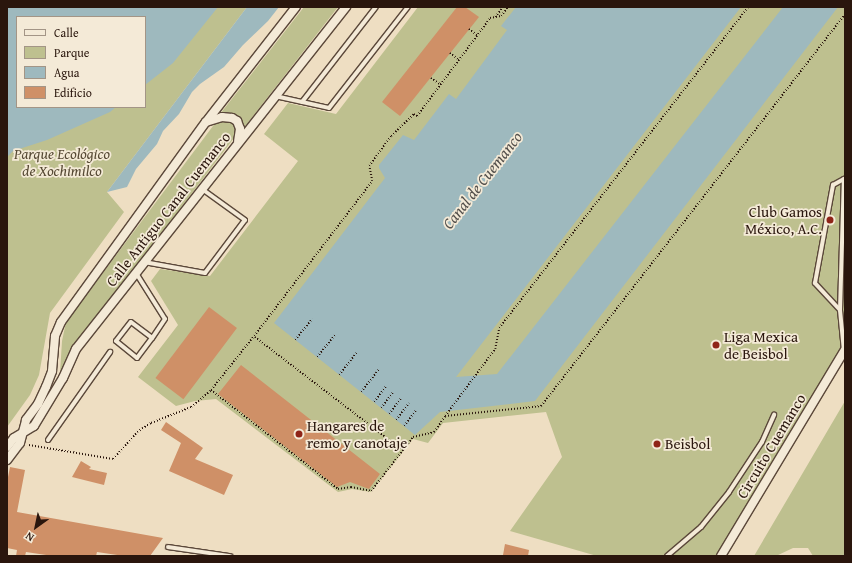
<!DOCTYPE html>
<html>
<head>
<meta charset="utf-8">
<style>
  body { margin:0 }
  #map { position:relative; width:852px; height:563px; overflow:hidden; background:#eedec2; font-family:"Gentium Book Plus",serif }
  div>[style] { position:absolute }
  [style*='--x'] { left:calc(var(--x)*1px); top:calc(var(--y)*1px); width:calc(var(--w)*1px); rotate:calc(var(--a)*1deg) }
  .green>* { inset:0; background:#bec08f }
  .water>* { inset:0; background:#9eb9be }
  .stream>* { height:3px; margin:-1.5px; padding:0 1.5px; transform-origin:1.5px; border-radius:1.5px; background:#9eb9be }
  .building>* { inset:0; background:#cf9067; transform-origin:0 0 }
  .path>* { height:1.5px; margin-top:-0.75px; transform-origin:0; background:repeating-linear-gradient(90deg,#2a160d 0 1px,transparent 0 3px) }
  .roads { filter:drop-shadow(1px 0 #5b483a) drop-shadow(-1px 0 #5b483a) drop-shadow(0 1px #5b483a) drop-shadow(0 -1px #5b483a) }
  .lane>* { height:4px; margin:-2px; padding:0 2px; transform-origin:2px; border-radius:2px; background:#f4ead7 }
  .street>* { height:8px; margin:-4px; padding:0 4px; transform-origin:4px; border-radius:4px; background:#f4ead7 }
  .dots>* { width:11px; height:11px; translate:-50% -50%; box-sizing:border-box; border:2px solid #f4ead7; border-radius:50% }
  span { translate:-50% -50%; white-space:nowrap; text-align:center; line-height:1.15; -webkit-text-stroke:3.5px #f4ead7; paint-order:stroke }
  .park-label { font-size:15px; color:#564934; font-style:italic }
  .street-label { font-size:15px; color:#2a160d }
  .poi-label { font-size:15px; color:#2a160d }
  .right { translate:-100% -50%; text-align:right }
  .left { translate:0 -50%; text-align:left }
  .water-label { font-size:16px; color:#534f4b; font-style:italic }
  .frame { position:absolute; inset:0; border:8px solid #2a160d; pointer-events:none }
  .legend { position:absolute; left:16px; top:16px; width:130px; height:92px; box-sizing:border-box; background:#f4ead7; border:1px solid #a39586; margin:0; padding:5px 7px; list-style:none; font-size:12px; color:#2a160d }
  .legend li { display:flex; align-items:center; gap:8px; height:20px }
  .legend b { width:20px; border:1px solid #a39586 }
  .north { position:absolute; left:16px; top:507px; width:40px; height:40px; -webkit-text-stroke:3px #f4ead7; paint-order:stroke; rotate:213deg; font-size:11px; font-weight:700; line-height:16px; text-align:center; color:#2a160d }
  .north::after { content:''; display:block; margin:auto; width:14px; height:18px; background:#2a160d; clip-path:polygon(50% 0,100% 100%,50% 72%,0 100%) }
</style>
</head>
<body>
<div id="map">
  <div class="green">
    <i style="clip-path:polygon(evenodd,7px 7px,247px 7px,107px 192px,124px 212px,50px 313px,39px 375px,30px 395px,7px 427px,7px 7px,17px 17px,145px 17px,145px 107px,17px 107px,17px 17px)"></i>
    <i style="clip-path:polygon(304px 7px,338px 7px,243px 129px,242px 122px,238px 116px,228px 112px,220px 114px)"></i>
    <i style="clip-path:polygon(418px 7px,845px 7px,845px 350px,716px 556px,597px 556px,510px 531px,562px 457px,546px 412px,443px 423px,428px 443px,413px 439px,371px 492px,352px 489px,338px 492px,216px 399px,195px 401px,176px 406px,138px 377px,178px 325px,151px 281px,160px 269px,210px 276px,298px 161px,264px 134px,288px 103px,336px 114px)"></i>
    <i style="clip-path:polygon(224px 120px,234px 122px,237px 129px,234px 138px,77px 344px,60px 373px,62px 341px,66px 322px,216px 122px)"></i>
    <i style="clip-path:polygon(845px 401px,845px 556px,813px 556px,808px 548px,793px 548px,776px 556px,754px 556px)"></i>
  </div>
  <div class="water">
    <i style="clip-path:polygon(7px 7px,218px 7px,173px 63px,145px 85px,145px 17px,17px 17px,17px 107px,116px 107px,110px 112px,47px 140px,13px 151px,7px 157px)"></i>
    <i style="clip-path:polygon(247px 7px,279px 7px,268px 21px,243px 45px,224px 67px,200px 84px,192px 92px,179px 114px,163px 131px,157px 144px,136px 169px,127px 187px,107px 192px)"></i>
    <i style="clip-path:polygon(516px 7px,741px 7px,456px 377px,497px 374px,783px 7px,838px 7px,535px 401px,440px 412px,415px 435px,274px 323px,385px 178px,379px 168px,379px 165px,403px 135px,414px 140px,449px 94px,456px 99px,507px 30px,501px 26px)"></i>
  </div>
  <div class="stream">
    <i style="--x:844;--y:556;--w:2;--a:-63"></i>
  </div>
  <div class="building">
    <i style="clip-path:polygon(457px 7px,465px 7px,479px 17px,400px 116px,382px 102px)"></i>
    <i style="left:209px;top:307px;width:35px;height:89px;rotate:37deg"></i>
    <i style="clip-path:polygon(241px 365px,380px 474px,369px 489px,350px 482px,337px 487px,218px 394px)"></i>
    <i style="clip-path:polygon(166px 422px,203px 448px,195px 459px,233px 475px,224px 495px,169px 471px,181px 443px,161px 430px)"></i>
    <i style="clip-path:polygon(81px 461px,91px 467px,89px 469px,107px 473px,104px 485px,72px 477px)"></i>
    <i style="clip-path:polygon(10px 467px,25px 470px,17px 512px,163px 538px,150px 556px,124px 556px,97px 552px,96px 556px,53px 556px,26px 552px,25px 556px,16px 556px,17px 550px,7px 548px,7px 482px)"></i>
    <i style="clip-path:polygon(505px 544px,529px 550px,528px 556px,503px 555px)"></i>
  </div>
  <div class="path">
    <i style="--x:495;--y:17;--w:13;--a:-51"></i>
    <i style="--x:469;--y:29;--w:10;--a:37"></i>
    <i style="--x:450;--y:53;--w:10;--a:37"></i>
    <i style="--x:431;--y:78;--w:11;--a:34"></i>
    <i style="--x:255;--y:337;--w:185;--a:37.5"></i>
    <i style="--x:295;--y:340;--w:27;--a:-51"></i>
    <i style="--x:317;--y:357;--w:28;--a:-51"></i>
    <i style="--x:339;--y:375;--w:28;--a:-52"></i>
    <i style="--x:211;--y:390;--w:161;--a:37.9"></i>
    <i style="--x:338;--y:489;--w:13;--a:-9"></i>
    <i style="--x:351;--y:487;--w:20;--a:11"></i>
    <i style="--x:371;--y:491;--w:68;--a:-52.1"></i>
    <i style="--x:413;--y:437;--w:22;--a:-13"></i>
    <i style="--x:434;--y:432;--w:19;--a:-55"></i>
    <i style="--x:445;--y:416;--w:97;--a:-5.9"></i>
    <i style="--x:541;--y:406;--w:496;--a:-52.2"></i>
    <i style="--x:361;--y:392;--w:29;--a:-52"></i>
    <i style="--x:374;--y:402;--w:20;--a:-53"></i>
    <i style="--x:381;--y:408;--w:20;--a:-53"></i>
    <i style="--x:389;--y:414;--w:20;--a:-53"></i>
    <i style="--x:445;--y:416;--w:84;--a:-53.3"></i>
    <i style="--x:495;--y:349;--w:21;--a:-79"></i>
    <i style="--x:499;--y:328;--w:406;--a:-52.2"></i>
    <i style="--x:396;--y:420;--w:21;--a:-53"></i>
    <i style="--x:404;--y:426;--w:20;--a:-53"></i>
    <i style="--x:29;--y:445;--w:85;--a:9.5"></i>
    <i style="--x:113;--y:459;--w:36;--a:-48"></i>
    <i style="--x:137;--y:432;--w:17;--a:-33"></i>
    <i style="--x:151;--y:423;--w:43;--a:-21.8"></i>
    <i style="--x:191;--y:407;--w:26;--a:-40"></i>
    <i style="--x:211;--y:390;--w:69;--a:-51.5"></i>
    <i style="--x:254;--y:336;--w:195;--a:-52.7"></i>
    <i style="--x:372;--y:181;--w:15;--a:-101"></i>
    <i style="--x:369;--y:166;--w:37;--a:-54"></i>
    <i style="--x:391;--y:136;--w:32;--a:-44"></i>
    <i style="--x:414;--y:114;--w:4;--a:34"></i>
    <i style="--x:417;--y:116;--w:122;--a:-53.3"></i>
    <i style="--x:490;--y:18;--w:11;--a:-10"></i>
    <i style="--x:501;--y:16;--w:11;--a:-52"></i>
  </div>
  <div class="roads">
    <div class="lane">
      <i style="--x:275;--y:96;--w:55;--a:12.5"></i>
      <i style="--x:329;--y:108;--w:128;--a:-52"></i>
      <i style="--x:302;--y:102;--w:120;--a:-52.1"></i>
      <i style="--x:144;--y:262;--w:62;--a:10.2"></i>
      <i style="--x:205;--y:273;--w:66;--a:-53"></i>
      <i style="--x:245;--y:220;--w:53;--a:-144.2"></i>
      <i style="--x:136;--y:273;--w:54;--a:57.8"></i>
      <i style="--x:165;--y:319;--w:23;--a:124"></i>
      <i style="--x:152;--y:338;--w:25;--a:127"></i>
      <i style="--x:137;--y:358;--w:27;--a:-141"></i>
      <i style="--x:116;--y:341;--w:24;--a:-52"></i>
      <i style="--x:131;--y:322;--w:26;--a:37"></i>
      <i style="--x:840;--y:310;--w:37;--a:-133"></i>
      <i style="--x:815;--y:283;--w:100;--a:-79.6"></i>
      <i style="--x:833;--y:185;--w:13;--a:-29"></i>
      <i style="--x:844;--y:351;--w:41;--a:-95.6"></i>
      <i style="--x:840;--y:310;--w:131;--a:-88.3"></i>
      <i style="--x:48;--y:440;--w:108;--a:-54.8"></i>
      <i style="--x:168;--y:547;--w:63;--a:8.3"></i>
      <i style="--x:667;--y:556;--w:45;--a:-40.5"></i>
      <i style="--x:701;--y:527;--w:45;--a:-51.3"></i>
      <i style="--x:729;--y:492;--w:60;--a:-56.6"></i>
      <i style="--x:762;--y:442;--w:30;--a:-66"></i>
    </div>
    <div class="street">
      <i style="--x:206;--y:122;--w:17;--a:-17"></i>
      <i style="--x:222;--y:117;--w:10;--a:6"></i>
      <i style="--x:232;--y:118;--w:6;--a:31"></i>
      <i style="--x:237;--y:121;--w:9;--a:69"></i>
      <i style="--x:240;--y:129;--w:12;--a:99"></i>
      <i style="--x:7;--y:447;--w:11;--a:-52"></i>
      <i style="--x:14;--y:438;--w:23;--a:-31"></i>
      <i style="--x:34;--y:426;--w:56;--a:-58.9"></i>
      <i style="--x:63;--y:378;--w:32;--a:-66"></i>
      <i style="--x:76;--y:349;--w:436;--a:-51.7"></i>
      <i style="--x:7;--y:460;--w:21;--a:-53"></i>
      <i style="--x:20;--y:443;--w:24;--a:-75"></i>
      <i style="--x:26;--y:420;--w:20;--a:-53"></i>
      <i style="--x:38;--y:404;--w:19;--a:-65"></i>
      <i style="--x:46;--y:387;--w:17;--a:-69"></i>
      <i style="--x:52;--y:371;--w:35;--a:-85"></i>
      <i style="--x:55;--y:336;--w:15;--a:-67"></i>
      <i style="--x:61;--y:322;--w:247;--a:-54.1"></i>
      <i style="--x:206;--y:122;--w:146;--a:-52"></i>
      <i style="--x:721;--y:556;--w:240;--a:-59"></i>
    </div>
  </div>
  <div class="dots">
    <i style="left:830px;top:220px;background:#8f2418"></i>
    <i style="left:716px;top:345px;background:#8f2418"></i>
    <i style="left:299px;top:434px;background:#8f2418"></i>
    <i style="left:657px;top:444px;background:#8f2418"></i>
  </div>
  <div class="park-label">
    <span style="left:62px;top:162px">Parque Ecológico<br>de Xochimilco</span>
  </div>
  <div class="street-label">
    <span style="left:168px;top:209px;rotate:-52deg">Calle Antiguo Canal Cuemanco</span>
    <span style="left:771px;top:446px;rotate:-59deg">Circuito Cuemanco</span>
  </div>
  <div class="poi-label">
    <span class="right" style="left:822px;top:220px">Club Gamos<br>México, A.C.</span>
    <span class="left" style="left:724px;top:345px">Liga Mexica<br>de Beisbol</span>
    <span class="left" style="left:307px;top:434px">Hangares de<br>remo y canotaje</span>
    <span class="left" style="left:665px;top:444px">Beisbol</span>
  </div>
  <div class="water-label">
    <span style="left:482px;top:180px;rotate:-52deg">Canal de Cuemanco</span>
  </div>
  <div class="frame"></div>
  <ul class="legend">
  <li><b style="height:5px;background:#f4ead7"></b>Calle</li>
  <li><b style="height:11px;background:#bec08f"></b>Parque</li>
  <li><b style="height:11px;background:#9eb9be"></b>Agua</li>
  <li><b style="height:11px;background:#cf9067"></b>Edificio</li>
  </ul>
  <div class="north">N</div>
</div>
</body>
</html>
